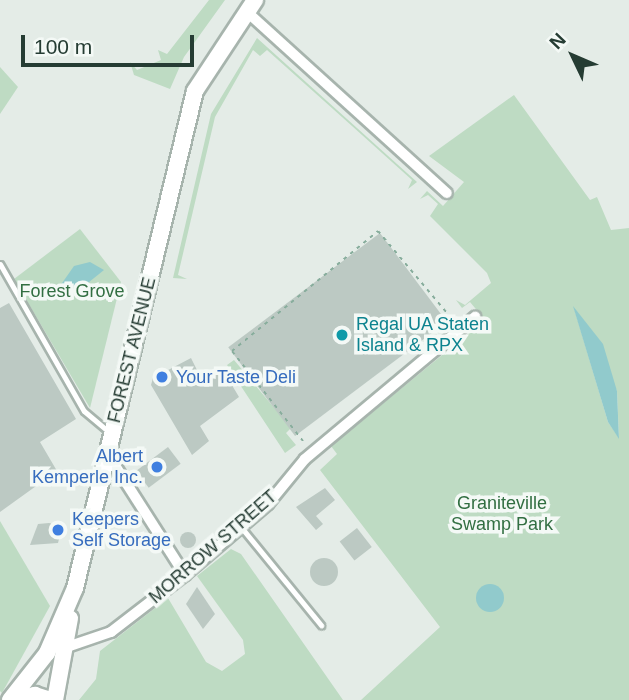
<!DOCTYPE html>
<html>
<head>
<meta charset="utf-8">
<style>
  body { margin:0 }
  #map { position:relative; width:629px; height:700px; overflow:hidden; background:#e4ece7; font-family:Helvetica,sans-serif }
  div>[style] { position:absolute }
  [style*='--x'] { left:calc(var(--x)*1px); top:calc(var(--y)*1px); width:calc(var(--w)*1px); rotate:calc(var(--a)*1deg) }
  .green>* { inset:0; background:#bedbc3 }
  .water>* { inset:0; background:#91cacc }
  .round { border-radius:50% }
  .building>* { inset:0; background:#bcc9c3; transform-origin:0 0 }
  .path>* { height:2px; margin-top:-1px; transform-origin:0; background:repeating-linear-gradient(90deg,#87ad9c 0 3.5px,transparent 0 8.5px) }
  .roads { filter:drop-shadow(2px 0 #a7b4ad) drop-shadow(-2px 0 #a7b4ad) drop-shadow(0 2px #a7b4ad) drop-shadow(0 -2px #a7b4ad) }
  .lane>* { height:5px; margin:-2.5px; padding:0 2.5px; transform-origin:2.5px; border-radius:2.5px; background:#fff }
  .street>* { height:10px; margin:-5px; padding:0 5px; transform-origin:5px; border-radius:5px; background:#fff }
  .secondary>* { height:16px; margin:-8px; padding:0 8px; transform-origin:8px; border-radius:8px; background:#fff }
  .dots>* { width:19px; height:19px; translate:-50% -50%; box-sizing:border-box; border:4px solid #f4f9f6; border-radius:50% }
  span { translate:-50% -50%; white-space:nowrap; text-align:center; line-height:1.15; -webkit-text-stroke:7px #f4f9f6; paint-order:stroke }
  .park-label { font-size:18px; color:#326f42 }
  .culture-label { font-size:18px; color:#0d838f }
  .left { translate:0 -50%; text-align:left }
  .street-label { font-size:18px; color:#253c33 }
  .shop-label { font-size:18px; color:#366cbe }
  .right { translate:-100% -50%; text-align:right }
  .north { position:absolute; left:538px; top:21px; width:70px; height:70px; -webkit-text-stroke:5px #f4f9f6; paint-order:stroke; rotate:314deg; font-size:19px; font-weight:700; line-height:28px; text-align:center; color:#253c33 }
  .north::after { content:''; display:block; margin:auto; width:24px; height:32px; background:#253c33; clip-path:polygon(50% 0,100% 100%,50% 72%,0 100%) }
  .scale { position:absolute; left:21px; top:35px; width:173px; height:32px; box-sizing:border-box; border:4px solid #253c33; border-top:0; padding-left:9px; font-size:21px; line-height:24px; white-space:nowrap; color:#253c33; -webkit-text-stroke:5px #f4f9f6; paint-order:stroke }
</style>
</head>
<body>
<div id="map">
  <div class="green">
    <i style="clip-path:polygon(209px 0,225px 0,184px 57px,170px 89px,134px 75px,130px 62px,137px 70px,161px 60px,158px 50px,167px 54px)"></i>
    <i style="clip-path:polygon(257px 38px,417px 182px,408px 189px,412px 180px,352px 126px,267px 50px,260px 56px,253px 50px,215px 117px,178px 275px,187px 279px,173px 278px,211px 114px)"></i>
    <i style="clip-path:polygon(0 67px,18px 87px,0 114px)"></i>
    <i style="clip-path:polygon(evenodd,514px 95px,590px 200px,597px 197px,611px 230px,629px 228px,629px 700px,361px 700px,440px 627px,320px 470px,337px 454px,331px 446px,485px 320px,470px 302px,462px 308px,456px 300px,465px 305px,491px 283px,487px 273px,430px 216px,438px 204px,428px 195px,420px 199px,427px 191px,443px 206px,464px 182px,429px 156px,514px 95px,574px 308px,617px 391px,619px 438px,608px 422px,574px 308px)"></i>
    <i style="clip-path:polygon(80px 229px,121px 282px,90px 408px,14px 279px)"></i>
    <i style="clip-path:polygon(234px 360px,291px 428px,286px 433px,296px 445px,285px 453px,227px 365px)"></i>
    <i style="clip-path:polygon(0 521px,50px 606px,2px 693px,0 691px)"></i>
    <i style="clip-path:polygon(231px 549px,241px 554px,343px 700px,79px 700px,96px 679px,100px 651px,168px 598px,206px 662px,222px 671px,245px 654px,243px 640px,197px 576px)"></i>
  </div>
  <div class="water">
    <i style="clip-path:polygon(90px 262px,104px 270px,68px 299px,53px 296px,74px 266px)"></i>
    <i style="clip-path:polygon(573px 306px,603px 344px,617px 391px,619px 439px,608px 422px)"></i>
    <i class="round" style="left:476px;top:584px;width:28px;height:28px"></i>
  </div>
  <div class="building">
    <i style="left:380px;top:233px;width:111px;height:190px;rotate:53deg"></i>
    <i style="clip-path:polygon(9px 303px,76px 419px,40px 442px,57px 471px,0 512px,0 308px)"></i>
    <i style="clip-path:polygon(191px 358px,197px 370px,223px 370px,239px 397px,200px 426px,209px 441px,192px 455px,151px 385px,153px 378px)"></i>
    <i style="left:168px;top:447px;width:21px;height:40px;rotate:53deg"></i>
    <i style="clip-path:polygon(325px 488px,335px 500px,316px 516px,323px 524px,316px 530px,296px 507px)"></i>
    <i style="clip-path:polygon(49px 523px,62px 526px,58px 543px,30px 545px,38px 524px)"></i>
    <i style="left:357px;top:528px;width:24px;height:22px;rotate:52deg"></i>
    <i class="round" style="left:180px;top:532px;width:16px;height:16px"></i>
    <i class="round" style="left:310px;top:558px;width:28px;height:28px"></i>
    <i style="clip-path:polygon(197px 587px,215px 614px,203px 629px,186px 604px)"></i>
  </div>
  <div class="path">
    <i style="--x:303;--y:441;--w:115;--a:-128.3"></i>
    <i style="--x:232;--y:351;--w:189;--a:-39.4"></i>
    <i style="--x:378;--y:231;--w:107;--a:49.9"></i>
  </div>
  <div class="roads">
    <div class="lane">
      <i style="--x:0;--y:264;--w:169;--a:60.3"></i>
      <i style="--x:84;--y:411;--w:34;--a:40"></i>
      <i style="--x:241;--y:527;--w:127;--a:50.8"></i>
    </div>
    <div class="street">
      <i style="--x:246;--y:11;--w:271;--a:42.2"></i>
      <i style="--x:107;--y:453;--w:145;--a:57.4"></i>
      <i style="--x:64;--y:648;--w:50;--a:-18.8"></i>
      <i style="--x:111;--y:632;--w:93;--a:-37.6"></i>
      <i style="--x:185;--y:575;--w:109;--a:-40.5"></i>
      <i style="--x:268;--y:504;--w:58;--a:-50.6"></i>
      <i style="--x:305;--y:459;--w:222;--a:-39.9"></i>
    </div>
    <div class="secondary">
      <i style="--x:10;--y:700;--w:60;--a:-51.8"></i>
      <i style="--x:47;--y:653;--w:71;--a:-66.7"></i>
      <i style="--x:75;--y:588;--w:511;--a:-76.43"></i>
      <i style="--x:195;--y:91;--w:109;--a:-56.6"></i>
      <i style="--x:16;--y:700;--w:20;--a:-15"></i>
      <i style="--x:35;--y:695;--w:16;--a:18"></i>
      <i style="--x:55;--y:700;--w:83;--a:-79.6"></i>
    </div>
  </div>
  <div class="dots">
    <i style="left:342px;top:335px;background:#0f9aa8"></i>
    <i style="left:162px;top:377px;background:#3f7fe0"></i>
    <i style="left:157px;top:467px;background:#3f7fe0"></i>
    <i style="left:58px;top:530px;background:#3f7fe0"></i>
  </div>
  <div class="park-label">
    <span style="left:72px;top:291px">Forest Grove</span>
    <span style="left:502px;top:514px">Graniteville<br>Swamp Park</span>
  </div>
  <div class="culture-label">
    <span class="left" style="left:356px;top:335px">Regal UA Staten<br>Island &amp; RPX</span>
  </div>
  <div class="street-label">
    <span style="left:132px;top:350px;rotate:-76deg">FOREST AVENUE</span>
    <span style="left:213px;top:547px;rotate:-41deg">MORROW STREET</span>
  </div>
  <div class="shop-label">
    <span class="left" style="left:176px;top:377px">Your Taste Deli</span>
    <span class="right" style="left:143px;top:467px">Albert<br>Kemperle Inc.</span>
    <span class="left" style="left:72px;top:530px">Keepers<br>Self Storage</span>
  </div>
  <div class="north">N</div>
  <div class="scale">100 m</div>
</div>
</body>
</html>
